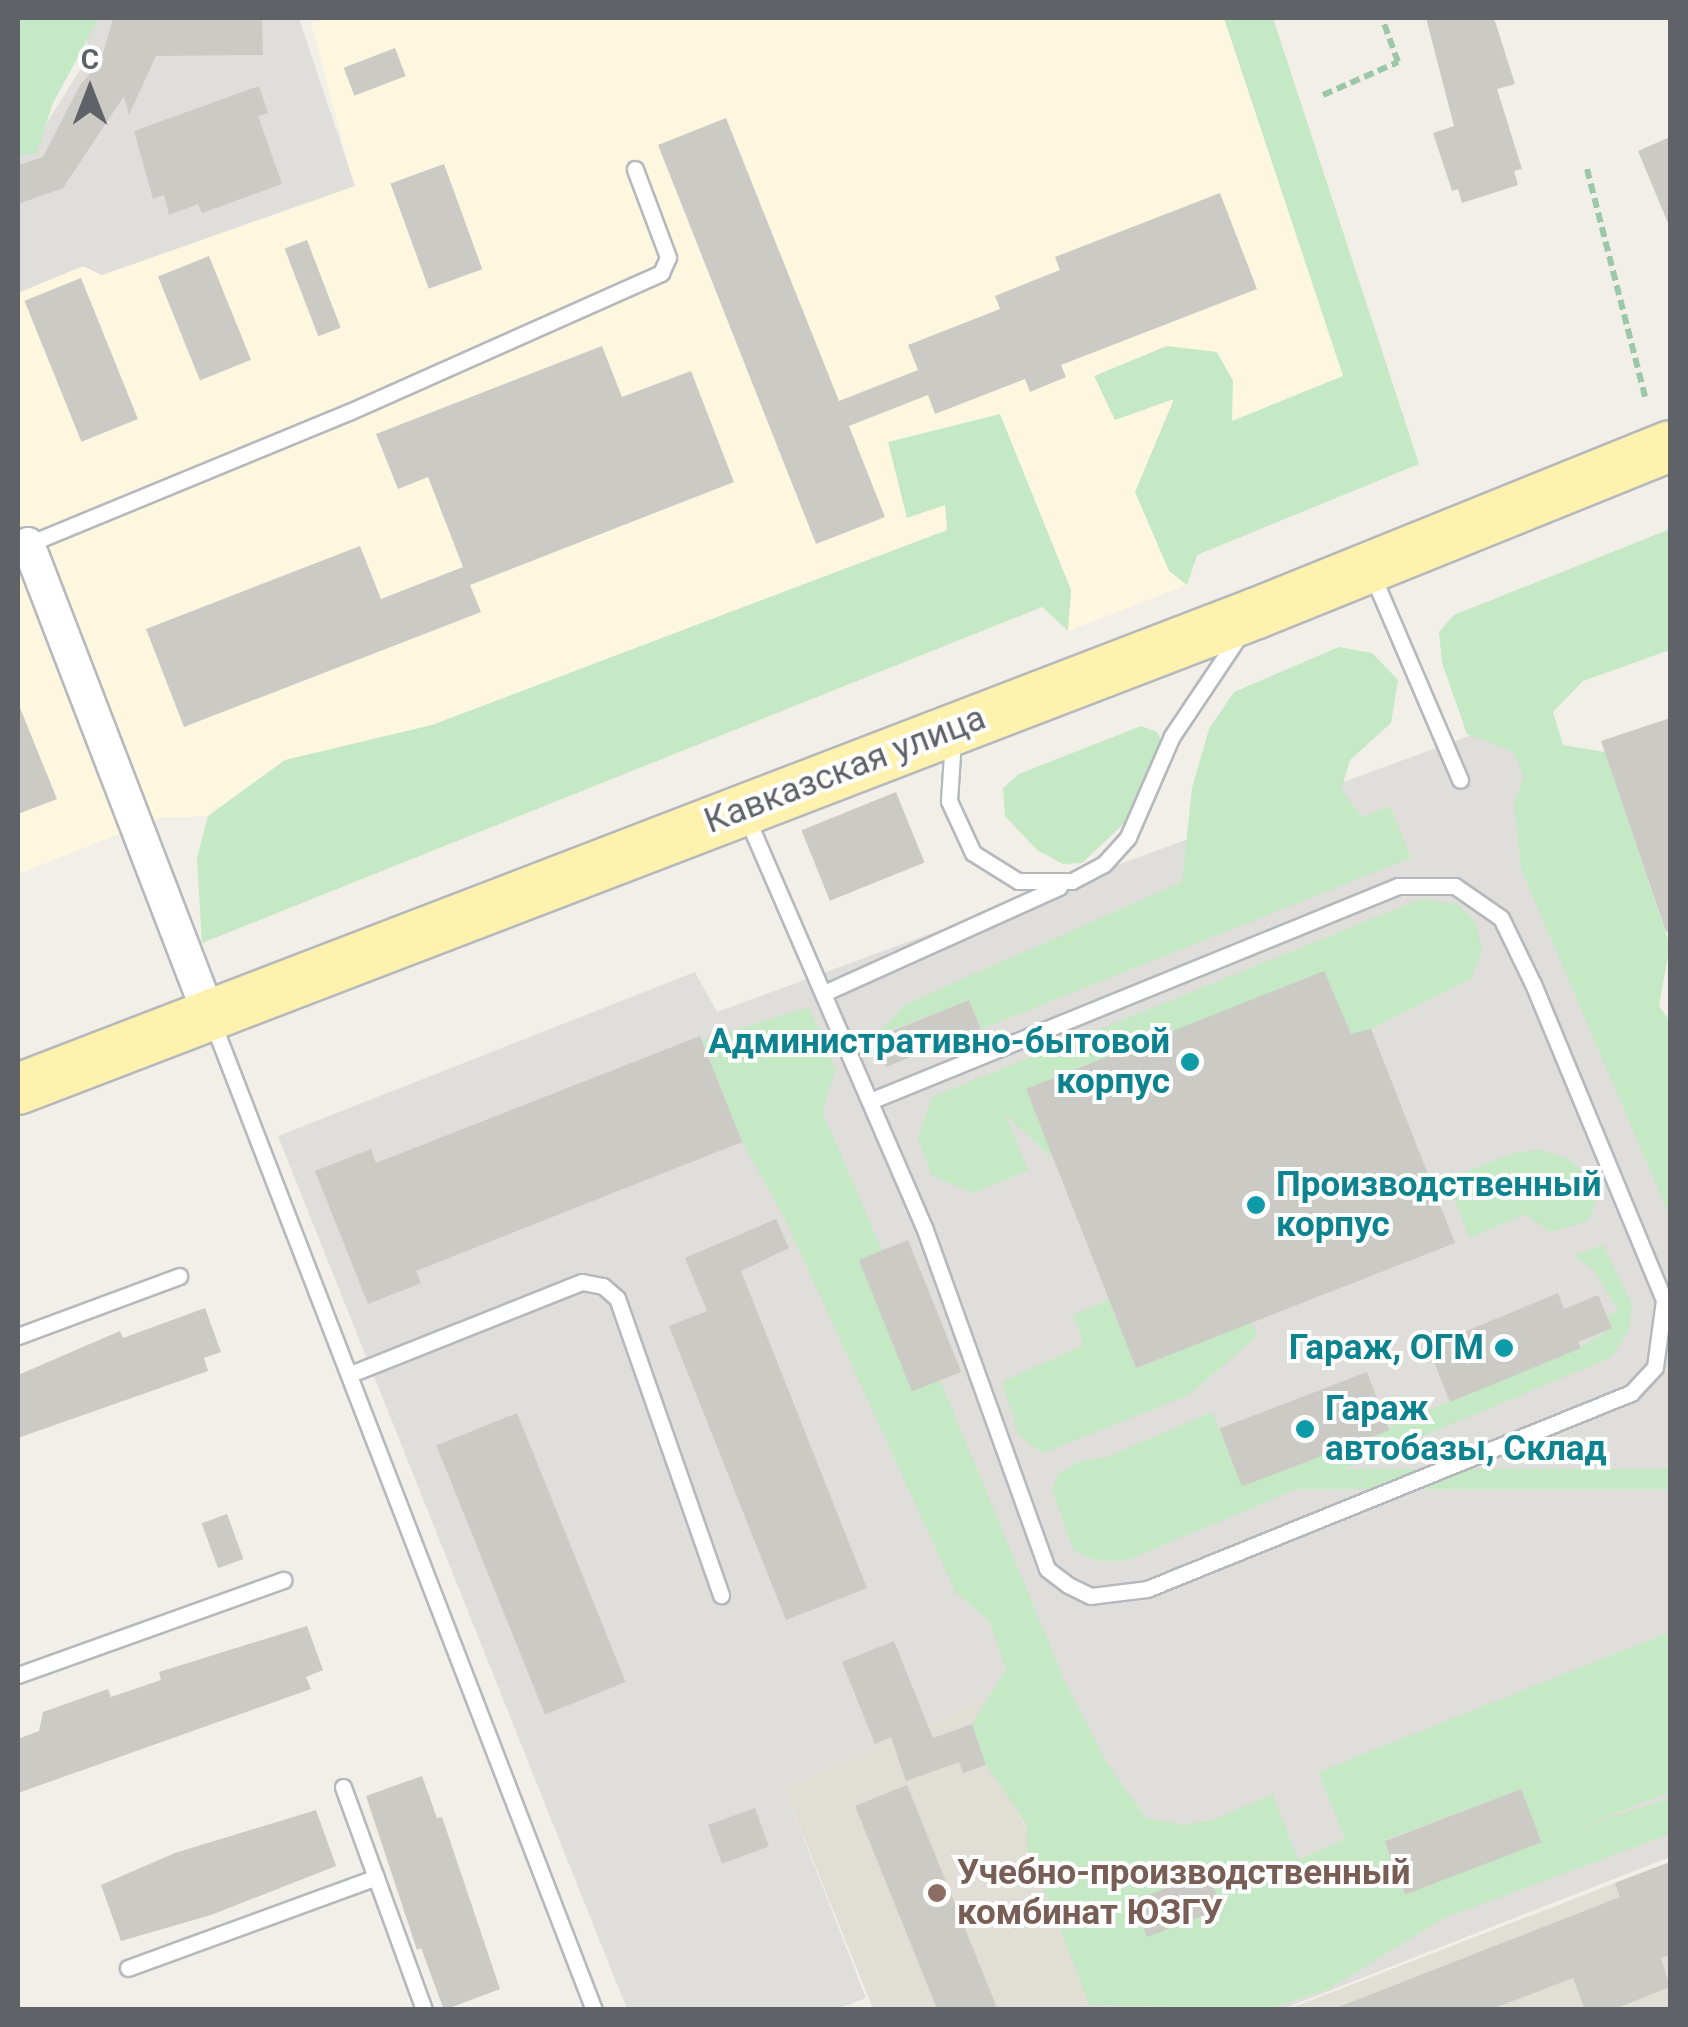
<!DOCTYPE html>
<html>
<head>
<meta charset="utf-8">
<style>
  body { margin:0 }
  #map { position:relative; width:1688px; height:2027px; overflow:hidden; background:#f1efe8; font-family:Roboto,sans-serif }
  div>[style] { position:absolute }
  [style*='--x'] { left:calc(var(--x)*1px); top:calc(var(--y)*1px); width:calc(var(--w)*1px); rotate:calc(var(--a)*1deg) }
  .commercial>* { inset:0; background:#fef7e0 }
  .industrial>* { inset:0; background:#e0deda }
  .education>* { inset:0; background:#e1ded6 }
  .green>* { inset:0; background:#c5e8c5; transform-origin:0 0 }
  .building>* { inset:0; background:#cccac5; transform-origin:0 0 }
  .path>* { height:6px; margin-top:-3px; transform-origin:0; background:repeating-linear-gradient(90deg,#9cc7a9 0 10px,transparent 0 15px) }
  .roads { filter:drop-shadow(2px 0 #b5b8bc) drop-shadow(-2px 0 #b5b8bc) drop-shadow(0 2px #b5b8bc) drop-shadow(0 -2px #b5b8bc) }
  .service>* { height:15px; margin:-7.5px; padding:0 7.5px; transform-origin:7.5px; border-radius:7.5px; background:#fff }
  .minor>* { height:32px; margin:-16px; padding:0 16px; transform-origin:16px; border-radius:16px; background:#fff }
  .primary>* { height:50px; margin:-25px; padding:0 25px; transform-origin:25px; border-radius:25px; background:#fff2af }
  .dots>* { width:28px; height:28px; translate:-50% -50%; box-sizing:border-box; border:5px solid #fff; border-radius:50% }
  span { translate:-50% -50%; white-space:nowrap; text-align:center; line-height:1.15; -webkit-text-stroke:8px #fff; paint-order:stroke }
  .street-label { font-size:35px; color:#5f6368 }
  .culture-label { font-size:35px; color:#0d838f; font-weight:700 }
  .right { translate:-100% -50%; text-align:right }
  .left { translate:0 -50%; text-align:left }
  .education-label { font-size:35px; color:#785e54; font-weight:700 }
  .frame { position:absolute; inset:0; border:20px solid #5f6368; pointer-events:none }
  .north { position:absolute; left:40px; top:40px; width:100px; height:100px; -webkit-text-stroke:8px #fff; paint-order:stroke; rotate:0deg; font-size:28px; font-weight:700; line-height:40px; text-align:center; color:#5f6368 }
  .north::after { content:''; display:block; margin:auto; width:35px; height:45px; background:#5f6368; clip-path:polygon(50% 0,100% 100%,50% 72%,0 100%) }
</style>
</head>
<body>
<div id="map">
  <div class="commercial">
    <i style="clip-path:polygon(327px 18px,1224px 18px,1344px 376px,1232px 422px,1187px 585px,1068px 631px,1042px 607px,820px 582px,432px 725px,285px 760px,208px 816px,159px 818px,18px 874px,18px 293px,83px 266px,103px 275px,354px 186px,311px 23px)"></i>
  </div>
  <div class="industrial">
    <i style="clip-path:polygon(88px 18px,299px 18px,355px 186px,102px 275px,83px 266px,18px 293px,18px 144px,35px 142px,86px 60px)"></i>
    <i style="clip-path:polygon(1515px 719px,1670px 1120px,1670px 1857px,1283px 2009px,1094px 2009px,978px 1702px,784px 1788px,866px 1998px,837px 2009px,627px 2009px,278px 1136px,695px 972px,717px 1012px)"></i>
  </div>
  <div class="education">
    <i style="clip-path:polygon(984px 1699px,992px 1740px,1094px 2009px,873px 2009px,784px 1788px)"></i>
    <i style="clip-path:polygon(1670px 1862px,1670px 2009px,1286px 2010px,1615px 1883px)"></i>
  </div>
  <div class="green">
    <i style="clip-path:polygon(18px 18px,99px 18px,52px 105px,37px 153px,18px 155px)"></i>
    <i style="clip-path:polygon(1224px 18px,1273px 18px,1419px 464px,1197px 555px,1187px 585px,1169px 571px,1135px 492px,1174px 399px,1115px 420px,1094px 376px,1167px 346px,1217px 352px,1233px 381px,1232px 421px,1343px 376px)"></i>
    <i style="clip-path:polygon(1000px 414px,1071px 590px,1068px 631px,1042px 607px,202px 943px,197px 858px,208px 816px,285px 760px,432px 725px,947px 530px,945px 505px,907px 518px,888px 442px)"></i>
    <i style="clip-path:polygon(1670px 529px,1670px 650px,1583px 681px,1553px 712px,1563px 745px,1605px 752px,1670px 945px,1659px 1006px,1670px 1021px,1670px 1217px,1521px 869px,1514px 802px,1524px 776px,1513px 752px,1467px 734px,1442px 663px,1439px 632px,1454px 615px)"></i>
    <i style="clip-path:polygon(1339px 647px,1372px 653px,1398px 680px,1391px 723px,1350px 760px,1341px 790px,1363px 817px,1390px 806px,1411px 858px,981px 1029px,969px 1000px,874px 1037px,904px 1005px,1182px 882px,1192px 788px,1209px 729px,1234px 692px)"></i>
    <i style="clip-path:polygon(1141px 726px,1157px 732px,1165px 748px,1145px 804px,1082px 863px,1063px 864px,1037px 850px,1005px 816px,1003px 788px,1019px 774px)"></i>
    <i style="clip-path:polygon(1421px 899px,1458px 904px,1475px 922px,1482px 951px,1471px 979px,1371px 1029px,1054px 1159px,1006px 1116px,1028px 1170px,974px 1193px,932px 1176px,918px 1139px,932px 1097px)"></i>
    <i style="clip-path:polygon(evenodd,809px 1007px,836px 1070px,822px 1111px,882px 1250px,911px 1391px,940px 1380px,1064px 1679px,1107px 1763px,1146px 1818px,1184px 1825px,1213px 1820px,1273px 1794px,1298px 1860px,1345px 1839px,1318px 1772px,1670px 1632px,1670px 1792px,1579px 1828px,1670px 1798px,1670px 1834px,1444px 1918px,1327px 1990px,1268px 2009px,1089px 2005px,1051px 1903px,1027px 1863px,1027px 1825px,986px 1765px,972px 1724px,1006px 1669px,989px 1621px,956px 1593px,784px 1217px,742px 1142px,702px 1040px,809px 1007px,1521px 1789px,1541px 1842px,1403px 1892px,1385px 1840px,1521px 1789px,809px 1007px,1207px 1872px,1208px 1872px,1148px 1937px,1134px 1902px,1207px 1872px)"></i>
    <i style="clip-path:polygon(1542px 1150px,1569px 1159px,1590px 1179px,1597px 1200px,1588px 1221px,1550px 1232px,1525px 1214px,1470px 1238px,1446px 1179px,1517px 1152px)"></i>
    <i style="clip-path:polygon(1603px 1245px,1632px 1304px,1629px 1330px,1612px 1357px,1125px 1561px,1098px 1561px,1074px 1551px,1052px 1490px,1058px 1474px,1078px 1462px,1107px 1457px,1212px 1412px,1243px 1487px,1580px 1348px,1611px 1328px,1607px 1316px,1618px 1311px,1594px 1270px,1574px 1256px)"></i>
    <i style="clip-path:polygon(1109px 1300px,1136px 1368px,1251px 1323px,1257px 1336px,1189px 1395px,1043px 1453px,1019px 1436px,1002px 1382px,1084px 1345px,1073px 1315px)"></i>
    <i style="left:1670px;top:1469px;width:20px;height:534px;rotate:90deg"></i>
  </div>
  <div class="building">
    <i style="clip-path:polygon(113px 18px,262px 18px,263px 55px,156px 56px,129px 115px,124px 96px,63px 188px,18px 204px,18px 165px,43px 157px,80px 85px,101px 61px)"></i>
    <i style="clip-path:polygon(1426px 18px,1494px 18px,1515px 84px,1497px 89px,1522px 169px,1514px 171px,1518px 185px,1462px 203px,1458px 189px,1452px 191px,1433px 133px,1454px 126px)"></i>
    <i style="left:395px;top:48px;width:30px;height:55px;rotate:69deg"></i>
    <i style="clip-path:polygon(259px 86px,268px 113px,258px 116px,282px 184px,202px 213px,198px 204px,169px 215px,164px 195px,153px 199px,134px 131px)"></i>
    <i style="clip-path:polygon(726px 118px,839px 401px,918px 370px,908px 345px,1000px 309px,995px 296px,1060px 270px,1055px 257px,1220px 193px,1257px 289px,1061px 365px,1066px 377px,1030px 392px,1025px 379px,935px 414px,928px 395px,849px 426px,885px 517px,816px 544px,658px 145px)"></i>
    <i style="clip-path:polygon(1670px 137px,1670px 228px,1638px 151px)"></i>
    <i style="left:444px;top:164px;width:112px;height:57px;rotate:70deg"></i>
    <i style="left:307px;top:240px;width:94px;height:24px;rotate:69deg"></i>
    <i style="left:209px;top:256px;width:112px;height:55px;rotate:68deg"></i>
    <i style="left:81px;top:278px;width:152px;height:61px;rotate:68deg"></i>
    <i style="clip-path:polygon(602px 346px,622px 397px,691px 371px,734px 482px,470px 585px,481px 612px,184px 727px,146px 629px,360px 546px,381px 599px,463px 567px,428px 477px,398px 489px,376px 434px)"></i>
    <i style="clip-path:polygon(18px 703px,57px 799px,18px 814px)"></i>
    <i style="clip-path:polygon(1670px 718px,1670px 931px,1666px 932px,1601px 741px)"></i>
    <i style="left:896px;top:792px;width:76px;height:102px;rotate:68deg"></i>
    <i style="clip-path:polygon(1324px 971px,1351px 1034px,1371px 1029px,1455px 1243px,1136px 1368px,1026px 1089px)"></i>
    <i style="left:969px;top:1000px;width:31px;height:102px;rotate:68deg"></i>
    <i style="clip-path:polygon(700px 1036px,742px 1142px,416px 1271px,421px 1283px,368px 1304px,315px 1171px,371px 1149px,376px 1163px)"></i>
    <i style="clip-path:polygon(776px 1219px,789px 1248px,741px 1271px,867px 1588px,786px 1620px,669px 1326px,707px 1311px,685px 1258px)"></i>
    <i style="left:908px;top:1240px;width:142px;height:53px;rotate:68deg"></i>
    <i style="clip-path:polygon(1558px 1293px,1564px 1309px,1598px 1295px,1612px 1328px,1578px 1342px,1581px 1348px,1450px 1402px,1428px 1347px)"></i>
    <i style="clip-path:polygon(205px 1308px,221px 1352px,204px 1358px,208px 1371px,18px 1438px,18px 1375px,120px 1331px,123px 1338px)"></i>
    <i style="left:1367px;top:1372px;width:62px;height:158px;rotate:69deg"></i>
    <i style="left:517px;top:1413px;width:290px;height:87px;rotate:68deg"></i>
    <i style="left:227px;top:1514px;width:48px;height:27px;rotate:70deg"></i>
    <i style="clip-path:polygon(307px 1626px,323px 1670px,306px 1677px,311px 1689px,18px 1793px,18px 1739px,39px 1731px,43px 1712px,108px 1689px,111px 1697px,161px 1680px,159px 1672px)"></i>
    <i style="clip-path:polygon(894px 1641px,933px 1738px,972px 1724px,986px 1765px,963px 1773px,959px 1762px,906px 1781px,891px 1737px,875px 1744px,842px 1662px)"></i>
    <i style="clip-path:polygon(422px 1776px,437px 1818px,442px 1817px,500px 1989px,444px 2010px,421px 1948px,417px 1950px,366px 1796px)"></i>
    <i style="left:907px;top:1785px;width:242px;height:56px;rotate:68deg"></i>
    <i style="left:1521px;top:1789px;width:57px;height:146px;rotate:69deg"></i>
    <i style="left:755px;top:1808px;width:41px;height:50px;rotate:70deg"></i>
    <i style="clip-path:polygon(316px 1810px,336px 1866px,211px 1915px,121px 1941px,101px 1885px,175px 1853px)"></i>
    <i style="clip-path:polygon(1670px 1862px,1670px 1955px,1661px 1958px,1670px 1987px,1612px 2010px,1585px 2010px,1573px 1978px,1489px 2010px,1331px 2010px,1620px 1897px,1615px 1883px)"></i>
    <i style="left:1208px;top:1872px;width:39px;height:80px;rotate:69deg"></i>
  </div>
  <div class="path">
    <i style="--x:1323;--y:95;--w:82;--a:-23.7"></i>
    <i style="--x:1398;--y:62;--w:47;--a:-110"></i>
    <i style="--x:1587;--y:169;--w:235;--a:75.7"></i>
  </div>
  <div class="roads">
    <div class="service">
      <i style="--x:26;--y:545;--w:349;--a:-22.4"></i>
      <i style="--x:349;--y:412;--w:342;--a:-24"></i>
      <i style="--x:661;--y:273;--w:17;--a:-66"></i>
      <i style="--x:668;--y:257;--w:94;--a:-110.6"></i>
      <i style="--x:1371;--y:572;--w:226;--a:66.8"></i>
      <i style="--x:953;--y:739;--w:62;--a:93.7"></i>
      <i style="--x:949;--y:801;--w:57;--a:65.2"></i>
      <i style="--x:973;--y:853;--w:53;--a:31.9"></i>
      <i style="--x:1018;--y:881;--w:54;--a:0"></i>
      <i style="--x:1072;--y:881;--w:36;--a:-28"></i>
      <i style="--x:1104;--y:864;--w:36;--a:-48"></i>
      <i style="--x:1128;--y:837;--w:110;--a:-66.5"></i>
      <i style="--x:1172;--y:736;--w:120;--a:-56.2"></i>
      <i style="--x:746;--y:816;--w:448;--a:66.6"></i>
      <i style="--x:924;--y:1227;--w:363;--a:70.2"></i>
      <i style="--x:1047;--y:1569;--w:26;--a:37"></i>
      <i style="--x:1068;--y:1585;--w:25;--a:26"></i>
      <i style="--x:1091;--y:1596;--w:56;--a:-7.1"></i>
      <i style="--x:1147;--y:1589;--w:522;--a:-22.05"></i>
      <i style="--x:1631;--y:1393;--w:35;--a:-47"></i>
      <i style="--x:1655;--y:1367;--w:68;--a:-82.3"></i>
      <i style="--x:1664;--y:1300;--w:342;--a:-112.5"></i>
      <i style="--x:1533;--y:984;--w:73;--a:-115.9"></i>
      <i style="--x:1501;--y:918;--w:56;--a:-145.2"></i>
      <i style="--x:1455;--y:886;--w:57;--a:180"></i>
      <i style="--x:1398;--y:886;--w:570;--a:157.84"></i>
      <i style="--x:824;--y:993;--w:258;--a:-24.3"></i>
      <i style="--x:212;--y:1021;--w:1060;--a:68.88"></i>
      <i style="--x:18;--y:1336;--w:172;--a:-20.4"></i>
      <i style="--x:353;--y:1373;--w:246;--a:-21.7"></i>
      <i style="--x:582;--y:1282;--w:21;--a:11"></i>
      <i style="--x:603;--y:1286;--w:18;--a:41"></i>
      <i style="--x:617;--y:1298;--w:315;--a:70.7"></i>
      <i style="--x:18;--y:1675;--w:282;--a:-19.7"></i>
      <i style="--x:343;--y:1787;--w:237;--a:70"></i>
      <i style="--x:128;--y:1968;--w:264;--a:-20.1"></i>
    </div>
    <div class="minor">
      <i style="--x:28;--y:544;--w:507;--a:68.95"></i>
    </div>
    <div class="primary">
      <i style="--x:18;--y:1089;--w:1327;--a:-21.02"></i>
      <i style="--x:1257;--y:613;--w:445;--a:-22"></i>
    </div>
  </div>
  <div class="dots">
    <i style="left:1190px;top:1062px;background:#0f9aa8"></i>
    <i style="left:1256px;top:1205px;background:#0f9aa8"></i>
    <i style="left:1504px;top:1348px;background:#0f9aa8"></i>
    <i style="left:1305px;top:1429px;background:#0f9aa8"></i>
    <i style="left:937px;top:1893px;background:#8d6e63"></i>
  </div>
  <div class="street-label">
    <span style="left:845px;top:770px;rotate:-21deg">Кавказская улица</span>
  </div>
  <div class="culture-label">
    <span class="right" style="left:1170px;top:1062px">Административно-бытовой<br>корпус</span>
    <span class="left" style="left:1276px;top:1205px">Производственный<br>корпус</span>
    <span class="right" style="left:1484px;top:1348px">Гараж, ОГМ</span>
    <span class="left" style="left:1325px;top:1429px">Гараж<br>автобазы, Склад</span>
  </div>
  <div class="education-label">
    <span class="left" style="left:957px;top:1893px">Учебно-производственный<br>комбинат ЮЗГУ</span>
  </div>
  <div class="frame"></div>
  <div class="north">С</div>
</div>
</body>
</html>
